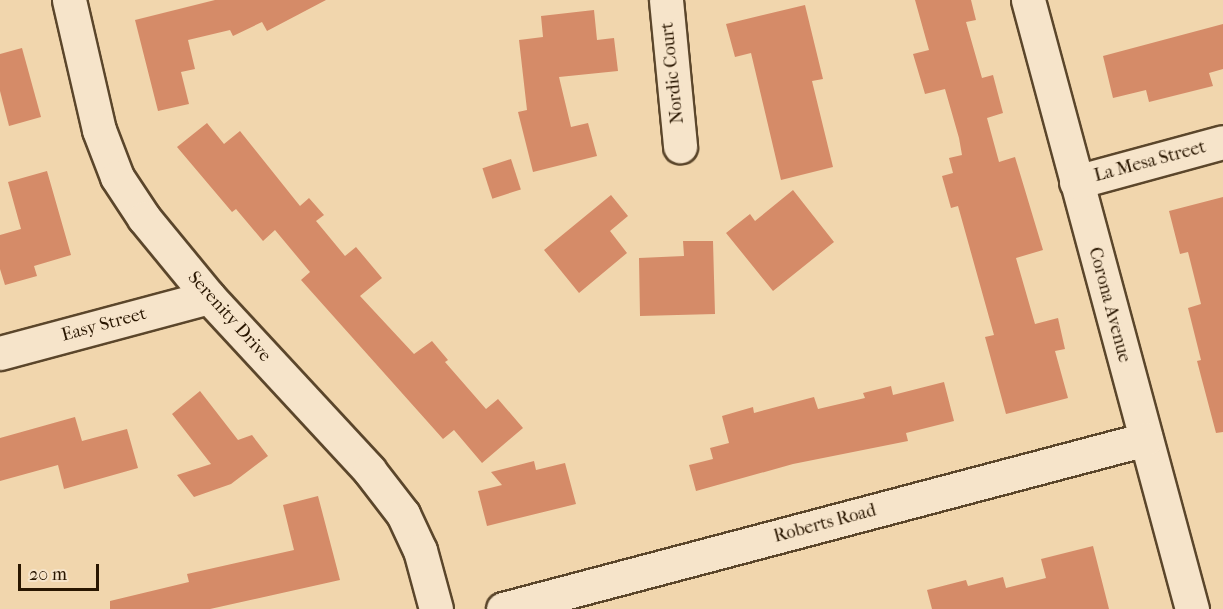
<!DOCTYPE html>
<html>
<head>
<meta charset="utf-8">
<style>
  body { margin:0 }
  #map { position:relative; width:1223px; height:609px; overflow:hidden; background:#f1d6ad; font-family:"IM FELL French Canon",serif }
  div>[style] { position:absolute }
  [style*='--x'] { left:calc(var(--x)*1px); top:calc(var(--y)*1px); width:calc(var(--w)*1px); rotate:calc(var(--a)*1deg) }
  .building>* { inset:0; background:#d58b68; transform-origin:0 0 }
  .roads { filter:drop-shadow(2px 0 #5b462b) drop-shadow(-2px 0 #5b462b) drop-shadow(0 2px #5b462b) drop-shadow(0 -2px #5b462b) }
  .minor>* { height:33px; margin:-16.5px; padding:0 16.5px; transform-origin:16.5px; border-radius:16.5px; background:#f6e4ca }
  span { translate:-50% -50%; white-space:nowrap; text-align:center; line-height:1.15; -webkit-text-stroke:4.5px #f6e4ca; paint-order:stroke }
  .street-label { font-size:18px; color:#291600 }
  .scale { position:absolute; left:18px; top:564px; width:81px; height:27px; box-sizing:border-box; border:3px solid #291600; border-top:0; padding-left:8px; font-size:18px; line-height:21px; white-space:nowrap; color:#291600; -webkit-text-stroke:4px #f6e4ca; paint-order:stroke }
</style>
</head>
<body>
<div id="map">
  <div class="building">
    <i style="clip-path:polygon(215px 0,326px 0,267px 31px,262px 22px,233px 36px,230px 30px,188px 40px,195px 69px,181px 72px,189px 104px,158px 111px,135px 20px)"></i>
    <i style="clip-path:polygon(915px 0,971px 0,976px 20px,966px 22px,982px 78px,993px 75px,1003px 113px,987px 118px,999px 162px,1015px 157px,1043px 250px,1016px 258px,1035px 324px,1058px 318px,1065px 349px,1055px 351px,1068px 398px,1006px 414px,985px 337px,994px 335px,958px 206px,951px 208px,942px 176px,953px 173px,949px 158px,962px 155px,959px 138px,945px 89px,925px 94px,913px 54px,929px 50px)"></i>
    <i style="clip-path:polygon(805px 5px,823px 79px,812px 81px,833px 167px,781px 180px,751px 53px,735px 57px,726px 24px)"></i>
    <i style="clip-path:polygon(594px 10px,597px 40px,614px 38px,618px 71px,559px 77px,571px 127px,588px 123px,597px 156px,533px 172px,518px 112px,527px 110px,519px 40px,543px 37px,541px 16px)"></i>
    <i style="clip-path:polygon(1223px 24px,1223px 69px,1209px 73px,1213px 86px,1149px 102px,1146px 90px,1113px 98px,1103px 56px)"></i>
    <i style="clip-path:polygon(22px 48px,41px 117px,9px 126px,0 91px,0 54px)"></i>
    <i style="clip-path:polygon(207px 123px,224px 144px,240px 131px,300px 206px,309px 198px,324px 215px,316px 221px,345px 256px,356px 247px,382px 278px,360px 296px,414px 354px,432px 341px,448px 360px,445px 362px,486px 409px,498px 399px,523px 428px,482px 463px,454px 430px,443px 439px,301px 280px,310px 272px,275px 230px,263px 241px,236px 209px,232px 212px,177px 147px)"></i>
    <i style="left:511px;top:159px;width:32px;height:30px;rotate:72deg"></i>
    <i style="clip-path:polygon(47px 171px,71px 255px,34px 266px,37px 276px,5px 285px,0 269px,0 235px,21px 229px,8px 182px)"></i>
    <i style="clip-path:polygon(793px 190px,834px 242px,773px 291px,726px 233px,750px 214px,755px 221px)"></i>
    <i style="clip-path:polygon(611px 195px,628px 216px,610px 231px,627px 253px,579px 293px,544px 250px)"></i>
    <i style="clip-path:polygon(1223px 197px,1223px 432px,1216px 433px,1197px 361px,1201px 360px,1188px 308px,1201px 304px,1188px 252px,1180px 254px,1169px 211px)"></i>
    <i style="clip-path:polygon(683px 241px,713px 241px,715px 314px,640px 316px,639px 258px,684px 256px)"></i>
    <i style="clip-path:polygon(944px 382px,954px 421px,906px 433px,908px 441px,793px 464px,696px 491px,689px 465px,713px 459px,710px 448px,729px 443px,722px 416px,753px 407px,754px 413px,814px 397px,818px 409px,865px 398px,863px 393px,891px 386px,893px 395px)"></i>
    <i style="clip-path:polygon(200px 391px,238px 440px,252px 435px,268px 456px,231px 484px,194px 497px,177px 475px,211px 464px,172px 414px)"></i>
    <i style="clip-path:polygon(75px 417px,82px 441px,127px 429px,138px 468px,64px 489px,58px 465px,0 481px,0 438px)"></i>
    <i style="clip-path:polygon(534px 461px,536px 470px,565px 463px,576px 504px,487px 526px,478px 491px,502px 485px,491px 472px)"></i>
    <i style="clip-path:polygon(318px 496px,340px 580px,210px 609px,110px 609px,110px 601px,189px 582px,187px 574px,294px 550px,283px 505px)"></i>
    <i style="clip-path:polygon(1093px 546px,1109px 609px,932px 609px,927px 590px,966px 580px,968px 586px,1003px 577px,1006px 588px,1046px 578px,1041px 559px)"></i>
  </div>
  <div class="roads">
    <div class="minor">
      <i style="--x:69;--y:0;--w:133;--a:77"></i>
      <i style="--x:99;--y:130;--w:50;--a:69"></i>
      <i style="--x:117;--y:177;--w:49;--a:56.6"></i>
      <i style="--x:144;--y:218;--w:102;--a:50.6"></i>
      <i style="--x:209;--y:297;--w:236;--a:47.2"></i>
      <i style="--x:369;--y:470;--w:56;--a:52.3"></i>
      <i style="--x:403;--y:514;--w:40;--a:65"></i>
      <i style="--x:420;--y:550;--w:61;--a:74.8"></i>
      <i style="--x:666;--y:0;--w:147;--a:84.5"></i>
      <i style="--x:1028;--y:0;--w:631;--a:74.93"></i>
      <i style="--x:1076;--y:182;--w:152;--a:-15.2"></i>
      <i style="--x:0;--y:353;--w:216;--a:-15"></i>
      <i style="--x:503;--y:609;--w:665;--a:-14.81"></i>
    </div>
  </div>
  <div class="street-label">
    <span style="left:673px;top:73px;rotate:-96deg">Nordic Court</span>
    <span style="left:1150px;top:162px;rotate:-15deg">La Mesa Street</span>
    <span style="left:1109px;top:305px;rotate:75deg">Corona Avenue</span>
    <span style="left:229px;top:317px;rotate:48deg">Serenity Drive</span>
    <span style="left:104px;top:325px;rotate:-15deg">Easy Street</span>
    <span style="left:825px;top:524px;rotate:-15deg">Roberts Road</span>
  </div>
  <div class="scale">20 m</div>
</div>
</body>
</html>
